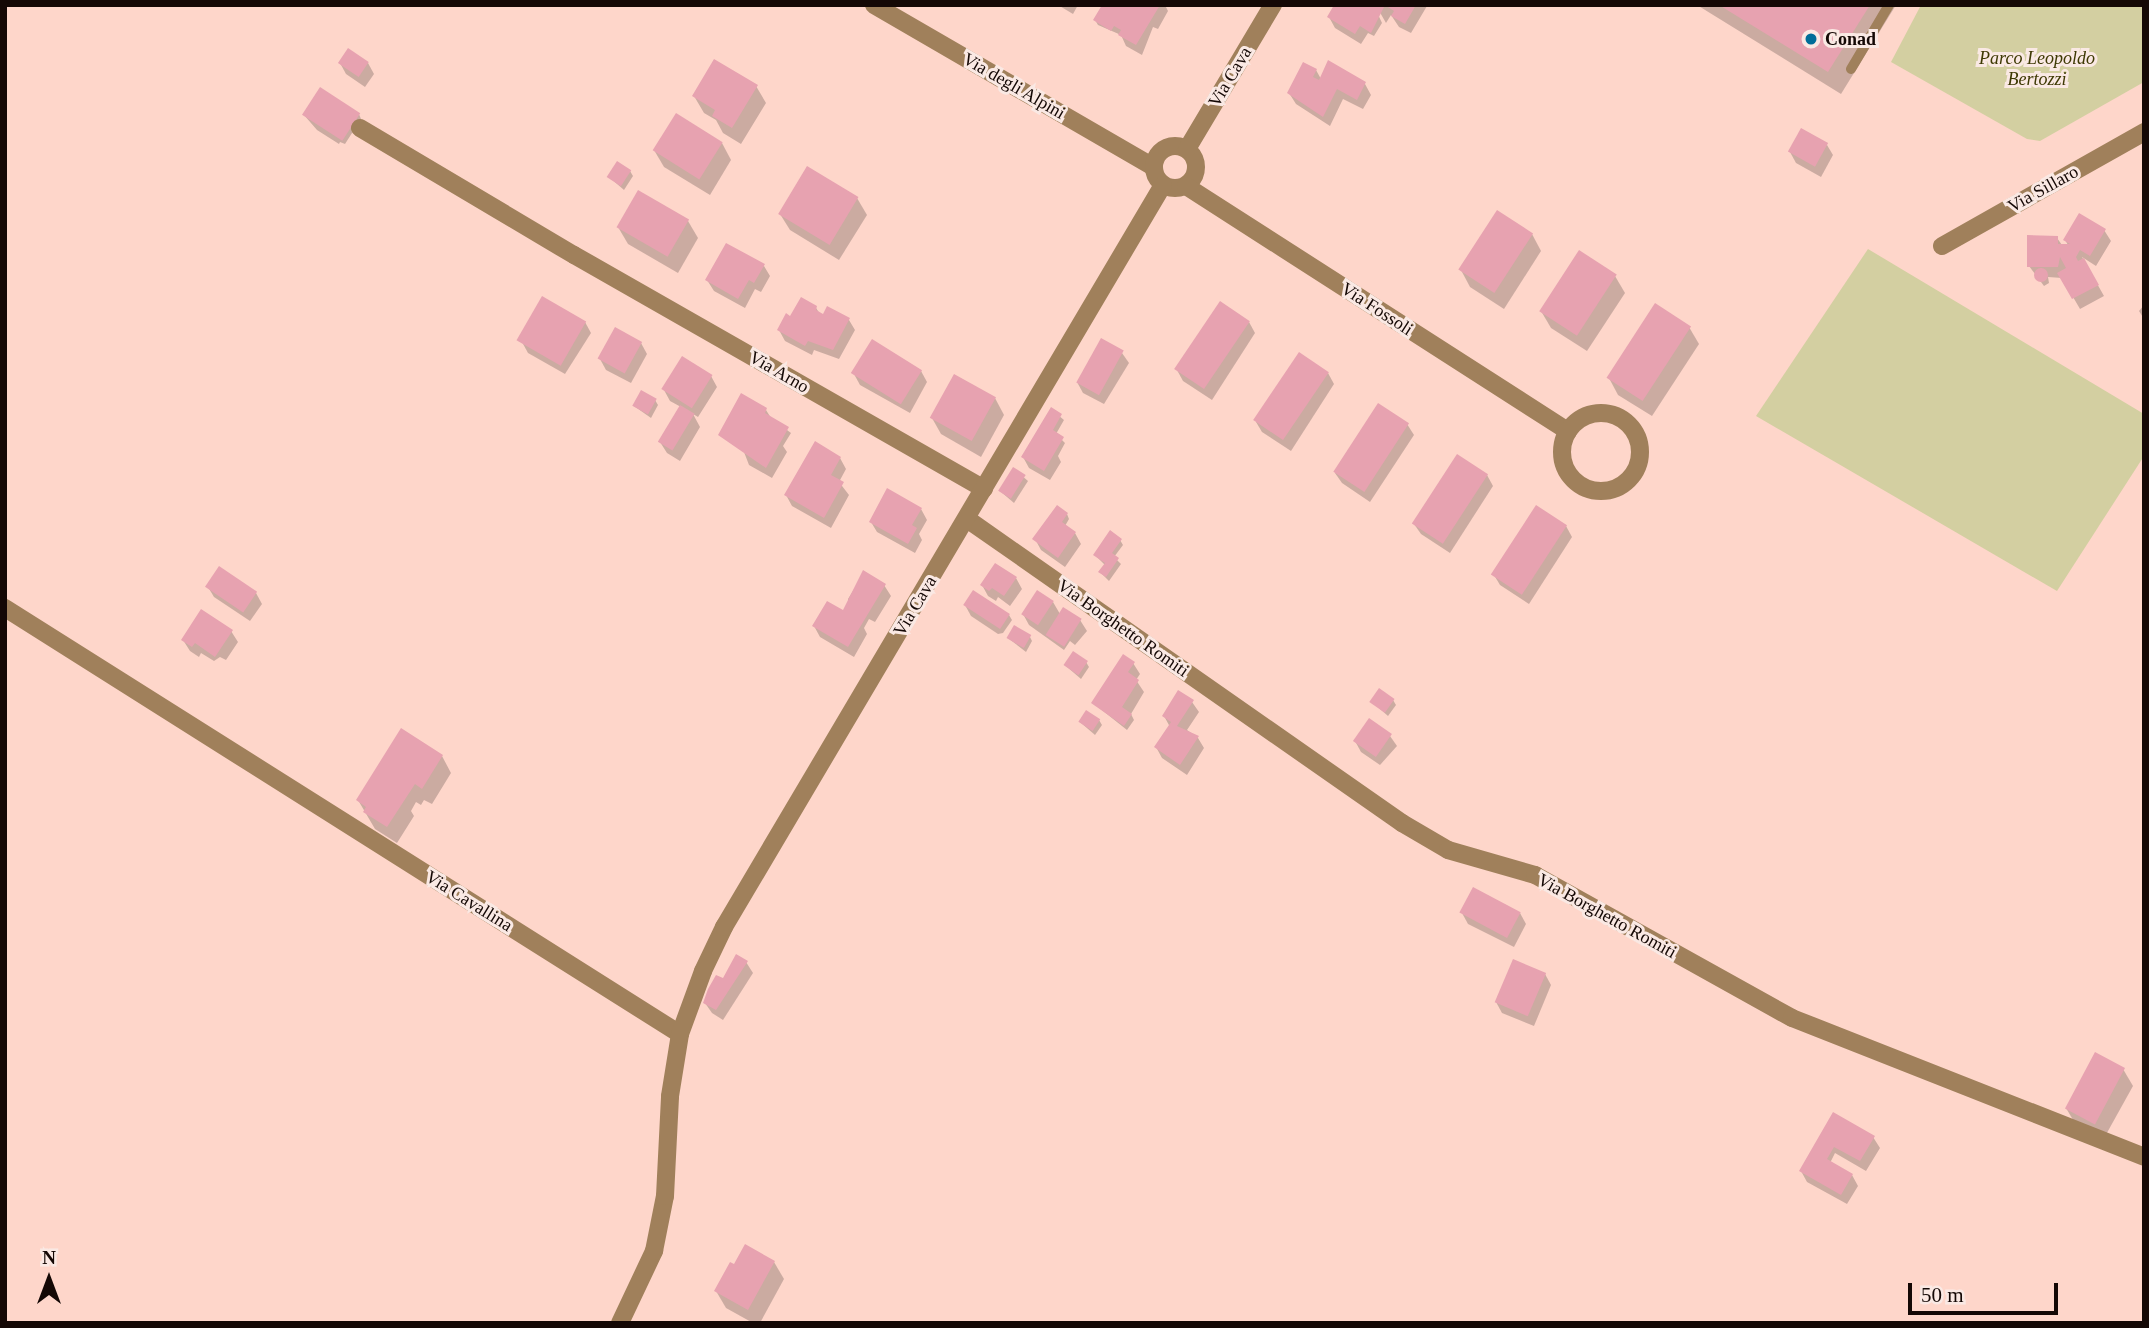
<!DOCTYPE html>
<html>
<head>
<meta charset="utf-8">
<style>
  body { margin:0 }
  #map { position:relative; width:2149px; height:1328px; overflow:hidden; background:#fed6ca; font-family:Georgia,serif }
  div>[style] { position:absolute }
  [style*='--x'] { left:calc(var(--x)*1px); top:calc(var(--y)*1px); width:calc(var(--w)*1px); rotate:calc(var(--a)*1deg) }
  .green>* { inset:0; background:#d3cfa1 }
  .shadow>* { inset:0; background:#0003 }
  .building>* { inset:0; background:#e7a2b0; transform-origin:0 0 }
  .round { border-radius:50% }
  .service>* { height:10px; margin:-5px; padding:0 5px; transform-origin:5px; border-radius:5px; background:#a0805b }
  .minor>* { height:18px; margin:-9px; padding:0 9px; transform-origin:9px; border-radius:9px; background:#a0805b }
  .minor>.ring { margin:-9px; padding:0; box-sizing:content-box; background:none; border:18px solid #a0805b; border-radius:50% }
  .dots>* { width:19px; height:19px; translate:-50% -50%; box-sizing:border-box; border:4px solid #fae9e4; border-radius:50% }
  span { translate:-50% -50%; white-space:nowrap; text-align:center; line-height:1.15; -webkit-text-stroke:6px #fae9e4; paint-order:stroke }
  .poi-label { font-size:18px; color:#140805; font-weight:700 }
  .left { translate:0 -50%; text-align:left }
  .park-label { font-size:18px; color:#3e3904; font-style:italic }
  .street-label { font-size:18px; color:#140805 }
  .frame { position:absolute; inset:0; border:7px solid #140805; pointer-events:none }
  .north { position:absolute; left:14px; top:1244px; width:70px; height:70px; -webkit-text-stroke:5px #fae9e4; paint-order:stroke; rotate:0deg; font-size:19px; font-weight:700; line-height:28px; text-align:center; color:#140805 }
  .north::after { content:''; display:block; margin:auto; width:24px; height:32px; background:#140805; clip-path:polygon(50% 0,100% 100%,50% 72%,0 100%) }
  .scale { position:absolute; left:1908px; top:1283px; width:150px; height:32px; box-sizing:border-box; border:4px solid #140805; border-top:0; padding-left:9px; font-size:21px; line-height:24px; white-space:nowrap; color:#140805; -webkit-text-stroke:5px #fae9e4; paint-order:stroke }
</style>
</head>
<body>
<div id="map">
  <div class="green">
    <i style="clip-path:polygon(1921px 5px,2144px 5px,2144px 82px,2040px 141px,2027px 139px,1891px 62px)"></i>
    <i style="clip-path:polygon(1868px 249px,2144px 414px,2144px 456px,2057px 591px,1756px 416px)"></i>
  </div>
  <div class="shadow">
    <i style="clip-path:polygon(1058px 5px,1078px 5px,1073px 14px)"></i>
    <i style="clip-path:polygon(1104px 5px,1165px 5px,1168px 11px,1158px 29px,1153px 27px,1142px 55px,1126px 46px,1121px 35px,1098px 25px,1095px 20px)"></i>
    <i style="clip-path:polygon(1336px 5px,1426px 5px,1427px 6px,1411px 33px,1399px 27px,1391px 15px,1386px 23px,1378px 9px,1376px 10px,1382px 23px,1374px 36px,1368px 33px,1361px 44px,1335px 28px,1329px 17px)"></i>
    <i style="clip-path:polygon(1697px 5px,1896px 5px,1841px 94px)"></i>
    <i style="clip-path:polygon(340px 63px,368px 63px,374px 74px,365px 87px,346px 74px)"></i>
    <i style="clip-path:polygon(1316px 70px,1321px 79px,1365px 84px,1371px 95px,1363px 109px,1343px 99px,1330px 126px,1296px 104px,1289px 93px)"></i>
    <i style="clip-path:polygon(756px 86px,766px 103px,741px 144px,723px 133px,716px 120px,704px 113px,694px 96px)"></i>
    <i style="clip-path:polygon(359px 114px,361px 119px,345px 144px,340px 142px,339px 144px,317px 130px,304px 115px)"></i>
    <i style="clip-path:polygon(722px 143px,731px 160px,710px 195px,664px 167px,654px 150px)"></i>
    <i style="clip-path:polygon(1827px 145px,1833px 155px,1821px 177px,1796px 163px,1790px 152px)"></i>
    <i style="clip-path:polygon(630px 171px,633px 176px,624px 190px,609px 177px)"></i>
    <i style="clip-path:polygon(857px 198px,867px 215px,839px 260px,790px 230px,780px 214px)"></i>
    <i style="clip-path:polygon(688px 221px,698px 238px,678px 273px,628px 244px,618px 227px)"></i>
    <i style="clip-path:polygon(2104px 230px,2111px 241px,2096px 266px,2082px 257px,2104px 296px,2080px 309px,2062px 278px,2048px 277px,2049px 283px,2044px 286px,2029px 266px,2057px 238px,2062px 245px,2068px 245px,2065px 240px)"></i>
    <i style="clip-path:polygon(1532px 234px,1541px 251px,1504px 309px,1470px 287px,1461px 270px)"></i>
    <i style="clip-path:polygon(764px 266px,770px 276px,761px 292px,755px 289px,745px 308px,714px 291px,707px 280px)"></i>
    <i style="clip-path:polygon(1615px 276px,1625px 293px,1587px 351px,1551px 328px,1541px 311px)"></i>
    <i style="clip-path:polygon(2144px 305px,2144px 319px,2139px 311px)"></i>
    <i style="clip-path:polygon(816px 308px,820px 314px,849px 320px,855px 330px,839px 359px,814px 350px,812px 355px,785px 341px,779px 330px,791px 318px)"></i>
    <i style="clip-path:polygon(585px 322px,591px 333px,565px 374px,528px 353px,522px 342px)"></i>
    <i style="clip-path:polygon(1249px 322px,1255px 333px,1212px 400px,1183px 381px,1177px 370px)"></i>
    <i style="clip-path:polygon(1689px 327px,1699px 344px,1652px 416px,1618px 395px,1609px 378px)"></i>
    <i style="clip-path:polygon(641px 343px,647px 354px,631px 383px,606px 370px,600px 359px)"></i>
    <i style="clip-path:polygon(1122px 353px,1129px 363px,1104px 404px,1083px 393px,1077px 382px)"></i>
    <i style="clip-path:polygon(921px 371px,927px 382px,910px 413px,860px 385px,854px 374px)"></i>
    <i style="clip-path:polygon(1328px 373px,1334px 384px,1291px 451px,1262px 432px,1256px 422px)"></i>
    <i style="clip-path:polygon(711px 376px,717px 387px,698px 417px,693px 414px,700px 427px,680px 461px,667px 453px,660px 442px,681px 407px,670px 401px,664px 390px)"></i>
    <i style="clip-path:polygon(995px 398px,1004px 415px,981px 457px,941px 434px,932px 418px)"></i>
    <i style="clip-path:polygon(655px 400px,658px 405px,651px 418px,634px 406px)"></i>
    <i style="clip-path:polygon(766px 410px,771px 418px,791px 433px,783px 446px,787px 452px,772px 478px,749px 465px,744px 452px,720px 435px)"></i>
    <i style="clip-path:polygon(1052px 410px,1064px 420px,1056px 434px,1065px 443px,1058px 456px,1061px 462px,1050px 480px,1029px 468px,1023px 457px)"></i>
    <i style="clip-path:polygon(1407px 424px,1414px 435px,1370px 502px,1342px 483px,1335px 473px)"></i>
    <i style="clip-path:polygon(840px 458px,846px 469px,839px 482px,849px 495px,831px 528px,792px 506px,786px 495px)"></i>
    <i style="clip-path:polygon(1014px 469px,1028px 481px,1014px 503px,1000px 491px)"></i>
    <i style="clip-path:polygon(1487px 475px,1493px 486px,1450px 553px,1421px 534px,1414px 524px)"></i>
    <i style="clip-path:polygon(921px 509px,927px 520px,919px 534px,922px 540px,915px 553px,877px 532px,871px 522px)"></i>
    <i style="clip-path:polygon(1067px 514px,1069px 519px,1065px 526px,1075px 533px,1081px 544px,1065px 567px,1041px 550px,1035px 539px)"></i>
    <i style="clip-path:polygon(1566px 526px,1572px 537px,1529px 604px,1500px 585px,1494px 575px)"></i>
    <i style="clip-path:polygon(1120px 540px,1123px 545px,1114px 557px,1121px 564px,1109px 581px,1100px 572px,1105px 565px,1095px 555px)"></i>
    <i style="clip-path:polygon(864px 573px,884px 585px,891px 596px,875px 622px,869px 619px,864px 628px,867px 634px,854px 657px,820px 637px,814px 626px,848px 615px,848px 599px)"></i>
    <i style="clip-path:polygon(1016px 578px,1022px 589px,1010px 606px,998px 597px,996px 601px,988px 596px,982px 585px)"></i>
    <i style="clip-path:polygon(208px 587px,256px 593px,262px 604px,250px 621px,214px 597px)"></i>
    <i style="clip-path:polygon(1053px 602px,1060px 614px,1080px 620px,1087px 631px,1075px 645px,1070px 641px,1064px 650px,1029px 625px,1023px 614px)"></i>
    <i style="clip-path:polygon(965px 605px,1009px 615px,1012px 620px,1003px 633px,998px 634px,971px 616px)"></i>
    <i style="clip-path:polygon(231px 631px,238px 642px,226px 660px,220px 657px,214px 661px,201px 653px,199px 657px,190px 651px,183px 640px)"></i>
    <i style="clip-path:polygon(1030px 637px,1032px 641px,1026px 652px,1008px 638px)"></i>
    <i style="clip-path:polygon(1086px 662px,1089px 667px,1081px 679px,1066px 666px)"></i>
    <i style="clip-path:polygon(1133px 663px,1140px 674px,1136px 680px,1144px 692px,1131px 714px,1134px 720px,1127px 730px,1093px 703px)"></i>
    <i style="clip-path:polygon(1393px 700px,1396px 705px,1388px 716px,1372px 702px)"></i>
    <i style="clip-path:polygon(1192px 702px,1199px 712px,1187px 730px,1198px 738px,1204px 748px,1187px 775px,1162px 758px,1156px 747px,1170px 727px,1164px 716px)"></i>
    <i style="clip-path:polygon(1099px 720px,1102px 725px,1095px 735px,1080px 722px)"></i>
    <i style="clip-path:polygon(1390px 736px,1397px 746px,1380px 765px,1361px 752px,1355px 741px)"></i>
    <i style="clip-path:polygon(442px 756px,451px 773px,432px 804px,424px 800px,421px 805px,416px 802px,411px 811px,414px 816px,397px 843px,375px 829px,358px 800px)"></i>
    <i style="clip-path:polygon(1462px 913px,1520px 913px,1526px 924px,1514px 947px,1468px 924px)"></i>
    <i style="clip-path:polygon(746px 962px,753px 973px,723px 1020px,712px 1013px,705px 1003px,723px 980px)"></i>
    <i style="clip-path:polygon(1545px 974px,1551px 985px,1534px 1026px,1502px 1013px,1496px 1002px)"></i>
    <i style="clip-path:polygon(2123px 1069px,2133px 1086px,2103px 1140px,2076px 1125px,2066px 1108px)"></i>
    <i style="clip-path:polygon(1834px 1114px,1873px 1137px,1880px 1148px,1866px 1171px,1835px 1153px,1830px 1163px,1852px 1175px,1858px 1186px,1847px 1204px,1807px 1182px,1801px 1171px)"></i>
    <i style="clip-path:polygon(774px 1262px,784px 1279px,760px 1323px,753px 1323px,726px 1308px,716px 1291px)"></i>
  </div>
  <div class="building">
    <i style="clip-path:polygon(1102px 5px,1160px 5px,1136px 45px,1118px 35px,1121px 30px,1114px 26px,1111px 31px,1093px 20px)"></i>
    <i style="clip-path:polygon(1334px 5px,1416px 5px,1405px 24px,1391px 16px,1394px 11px,1385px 5px,1371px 33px,1360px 26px,1355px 34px,1327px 17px)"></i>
    <i style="clip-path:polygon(1719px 5px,1870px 5px,1828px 72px)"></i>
    <i style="left:348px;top:48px;width:25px;height:18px;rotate:34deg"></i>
    <i style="clip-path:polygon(714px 59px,758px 85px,732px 128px,712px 116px,715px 110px,692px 96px)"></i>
    <i style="clip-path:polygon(1328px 60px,1366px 82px,1357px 100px,1337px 89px,1323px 117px,1287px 93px,1303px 62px,1317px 69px,1313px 77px,1319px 80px)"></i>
    <i style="left:320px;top:87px;width:48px;height:33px;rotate:33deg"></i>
    <i style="left:676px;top:113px;width:55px;height:44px;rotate:32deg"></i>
    <i style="left:1801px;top:128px;width:31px;height:27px;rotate:29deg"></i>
    <i style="left:617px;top:161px;width:17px;height:19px;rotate:33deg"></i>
    <i style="left:807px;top:166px;width:60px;height:56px;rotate:31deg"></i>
    <i style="left:638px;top:190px;width:59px;height:43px;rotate:30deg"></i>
    <i style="left:1497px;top:210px;width:43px;height:71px;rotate:33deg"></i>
    <i style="clip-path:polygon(2079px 213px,2106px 229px,2090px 256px,2080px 250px,2076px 257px,2078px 261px,2084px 258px,2099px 285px,2072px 299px,2057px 273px,2066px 268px,2060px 257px,2058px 267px,2027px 267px,2027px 235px,2058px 236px,2058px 244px,2070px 244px,2063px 240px)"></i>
    <i style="clip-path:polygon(726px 243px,765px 264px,754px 283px,749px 280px,738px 299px,705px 280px)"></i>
    <i style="left:1579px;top:250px;width:45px;height:73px;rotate:33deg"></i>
    <i class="round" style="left:2034px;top:268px;width:14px;height:14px"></i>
    <i style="left:542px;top:296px;width:51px;height:51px;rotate:30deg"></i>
    <i style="clip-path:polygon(801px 297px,817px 306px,816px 310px,823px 314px,827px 306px,850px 318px,833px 350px,808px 341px,805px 346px,777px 330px,786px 313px,790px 316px)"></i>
    <i style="left:1220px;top:301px;width:36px;height:82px;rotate:34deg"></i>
    <i style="left:1655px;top:303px;width:43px;height:89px;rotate:33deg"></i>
    <i style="left:615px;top:327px;width:31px;height:36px;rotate:29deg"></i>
    <i style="left:1101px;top:338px;width:26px;height:51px;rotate:29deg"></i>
    <i style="left:872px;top:339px;width:59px;height:40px;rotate:32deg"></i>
    <i style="left:1299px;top:352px;width:36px;height:82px;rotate:34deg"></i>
    <i style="left:682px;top:356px;width:36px;height:39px;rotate:32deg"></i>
    <i style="left:954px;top:374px;width:48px;height:50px;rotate:29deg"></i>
    <i style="left:641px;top:390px;width:18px;height:18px;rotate:29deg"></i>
    <i style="clip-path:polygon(741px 393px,767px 408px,765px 413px,789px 427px,766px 468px,718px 435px)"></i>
    <i style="left:1378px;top:403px;width:37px;height:82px;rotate:33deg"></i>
    <i style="left:680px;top:405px;width:17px;height:43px;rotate:31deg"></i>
    <i style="clip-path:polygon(1051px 407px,1062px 414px,1053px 430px,1064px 437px,1044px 471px,1021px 457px)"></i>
    <i style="clip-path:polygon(815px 441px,841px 457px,831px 475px,844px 482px,824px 518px,784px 495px)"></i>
    <i style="left:1457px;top:454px;width:37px;height:83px;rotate:33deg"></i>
    <i style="left:1013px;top:467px;width:15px;height:28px;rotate:32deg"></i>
    <i style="clip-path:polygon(887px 488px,922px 508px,912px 525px,917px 528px,908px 544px,869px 522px)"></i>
    <i style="clip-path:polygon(1057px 505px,1068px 513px,1062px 522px,1076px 532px,1058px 558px,1032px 539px)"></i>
    <i style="left:1536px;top:505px;width:37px;height:83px;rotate:33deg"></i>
    <i style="clip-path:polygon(1110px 530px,1122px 539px,1112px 553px,1119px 558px,1106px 577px,1098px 572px,1105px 563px,1093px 555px)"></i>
    <i style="clip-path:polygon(995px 563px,1017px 577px,1004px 596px,992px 588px,989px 591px,980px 585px)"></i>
    <i style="left:219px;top:566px;width:46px;height:25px;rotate:34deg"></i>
    <i style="clip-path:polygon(863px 570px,886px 584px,848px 647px,812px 626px,827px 601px,843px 610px)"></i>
    <i style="left:973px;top:590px;width:44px;height:18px;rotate:33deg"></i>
    <i style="left:1037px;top:590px;width:20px;height:29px;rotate:33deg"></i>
    <i style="left:1063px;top:607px;width:22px;height:33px;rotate:32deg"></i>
    <i style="clip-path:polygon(201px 609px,233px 630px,215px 657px,195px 643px,192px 647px,181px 640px)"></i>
    <i style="left:1014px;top:625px;width:20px;height:15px;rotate:30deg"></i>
    <i style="left:1073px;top:651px;width:18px;height:17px;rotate:34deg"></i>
    <i style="clip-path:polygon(1123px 654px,1135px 662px,1128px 672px,1139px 680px,1122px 707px,1132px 714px,1124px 726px,1091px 703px)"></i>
    <i style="left:1379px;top:688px;width:19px;height:17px;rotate:35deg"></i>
    <i style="clip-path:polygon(1178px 690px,1194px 700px,1177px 726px,1199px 736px,1180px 765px,1154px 747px,1171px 722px,1162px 716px)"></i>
    <i style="left:1086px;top:710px;width:17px;height:14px;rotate:33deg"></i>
    <i style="left:1369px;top:718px;width:28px;height:28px;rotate:35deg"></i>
    <i style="clip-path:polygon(401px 728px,443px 755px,422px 789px,415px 784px,387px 827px,363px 812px,366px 807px,356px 800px)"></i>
    <i style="left:1473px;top:887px;width:54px;height:29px;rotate:28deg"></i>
    <i style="clip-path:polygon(736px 954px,748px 961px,716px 1010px,703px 1003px,708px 989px,716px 975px,723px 978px)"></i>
    <i style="left:1513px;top:959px;width:36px;height:47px;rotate:23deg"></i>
    <i style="left:2095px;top:1052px;width:34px;height:64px;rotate:28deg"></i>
    <i style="clip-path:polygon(1833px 1112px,1875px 1136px,1860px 1161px,1834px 1147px,1827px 1159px,1853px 1174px,1841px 1195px,1799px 1171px)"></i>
    <i style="clip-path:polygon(745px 1244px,775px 1261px,748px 1310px,714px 1291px,730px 1262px,734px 1264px)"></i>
  </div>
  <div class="service">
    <i style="--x:1851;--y:69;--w:74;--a:-59.3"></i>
  </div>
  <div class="minor">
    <i style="--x:874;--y:5;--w:323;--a:30.1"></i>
    <i style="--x:360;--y:128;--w:249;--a:30.7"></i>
    <i style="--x:574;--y:255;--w:472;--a:29.7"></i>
    <i class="ring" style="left:1154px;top:146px;width:24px;height:24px"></i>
    <i style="--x:1187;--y:149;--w:168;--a:-59.2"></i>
    <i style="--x:1186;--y:186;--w:454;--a:32.7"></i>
    <i style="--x:1942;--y:246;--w:232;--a:-29.4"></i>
    <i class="ring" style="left:1562px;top:413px;width:60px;height:60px"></i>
    <i style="--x:967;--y:519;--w:531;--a:34.95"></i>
    <i style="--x:1402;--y:823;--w:53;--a:30.4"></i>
    <i style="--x:1448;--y:850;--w:91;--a:16"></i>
    <i style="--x:1535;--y:875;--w:294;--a:29.1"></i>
    <i style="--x:1792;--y:1018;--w:378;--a:21.5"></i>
    <i style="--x:5;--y:608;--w:798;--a:32.26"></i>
    <i style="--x:620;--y:1323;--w:80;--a:-64.7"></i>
    <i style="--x:654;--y:1251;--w:56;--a:-78.7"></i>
    <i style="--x:665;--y:1196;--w:100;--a:-87.1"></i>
    <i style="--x:670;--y:1096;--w:63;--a:-80.8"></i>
    <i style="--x:680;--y:1034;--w:67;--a:-69.9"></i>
    <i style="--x:703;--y:971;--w:49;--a:-64.5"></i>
    <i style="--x:724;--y:927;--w:862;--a:-59.39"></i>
  </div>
  <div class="dots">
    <i style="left:1811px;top:39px;background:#006d99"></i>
  </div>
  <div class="poi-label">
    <span class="left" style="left:1825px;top:39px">Conad</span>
  </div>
  <div class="park-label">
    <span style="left:2037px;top:69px">Parco Leopoldo<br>Bertozzi</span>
  </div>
  <div class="street-label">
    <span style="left:1230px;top:77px;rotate:-59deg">Via Cava</span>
    <span style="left:1014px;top:86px;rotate:30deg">Via degli Alpini</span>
    <span style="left:2043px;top:189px;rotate:-29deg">Via Sillaro</span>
    <span style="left:1377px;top:309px;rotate:33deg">Via Fossoli</span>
    <span style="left:779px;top:372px;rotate:30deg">Via Arno</span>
    <span style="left:915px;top:606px;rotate:-59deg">Via Cava</span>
    <span style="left:1123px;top:628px;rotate:35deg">Via Borghetto Romiti</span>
    <span style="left:469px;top:901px;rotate:32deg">Via Cavallina</span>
    <span style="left:1607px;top:916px;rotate:29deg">Via Borghetto Romiti</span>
  </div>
  <div class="frame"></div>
  <div class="north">N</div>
  <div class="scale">50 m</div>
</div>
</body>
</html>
